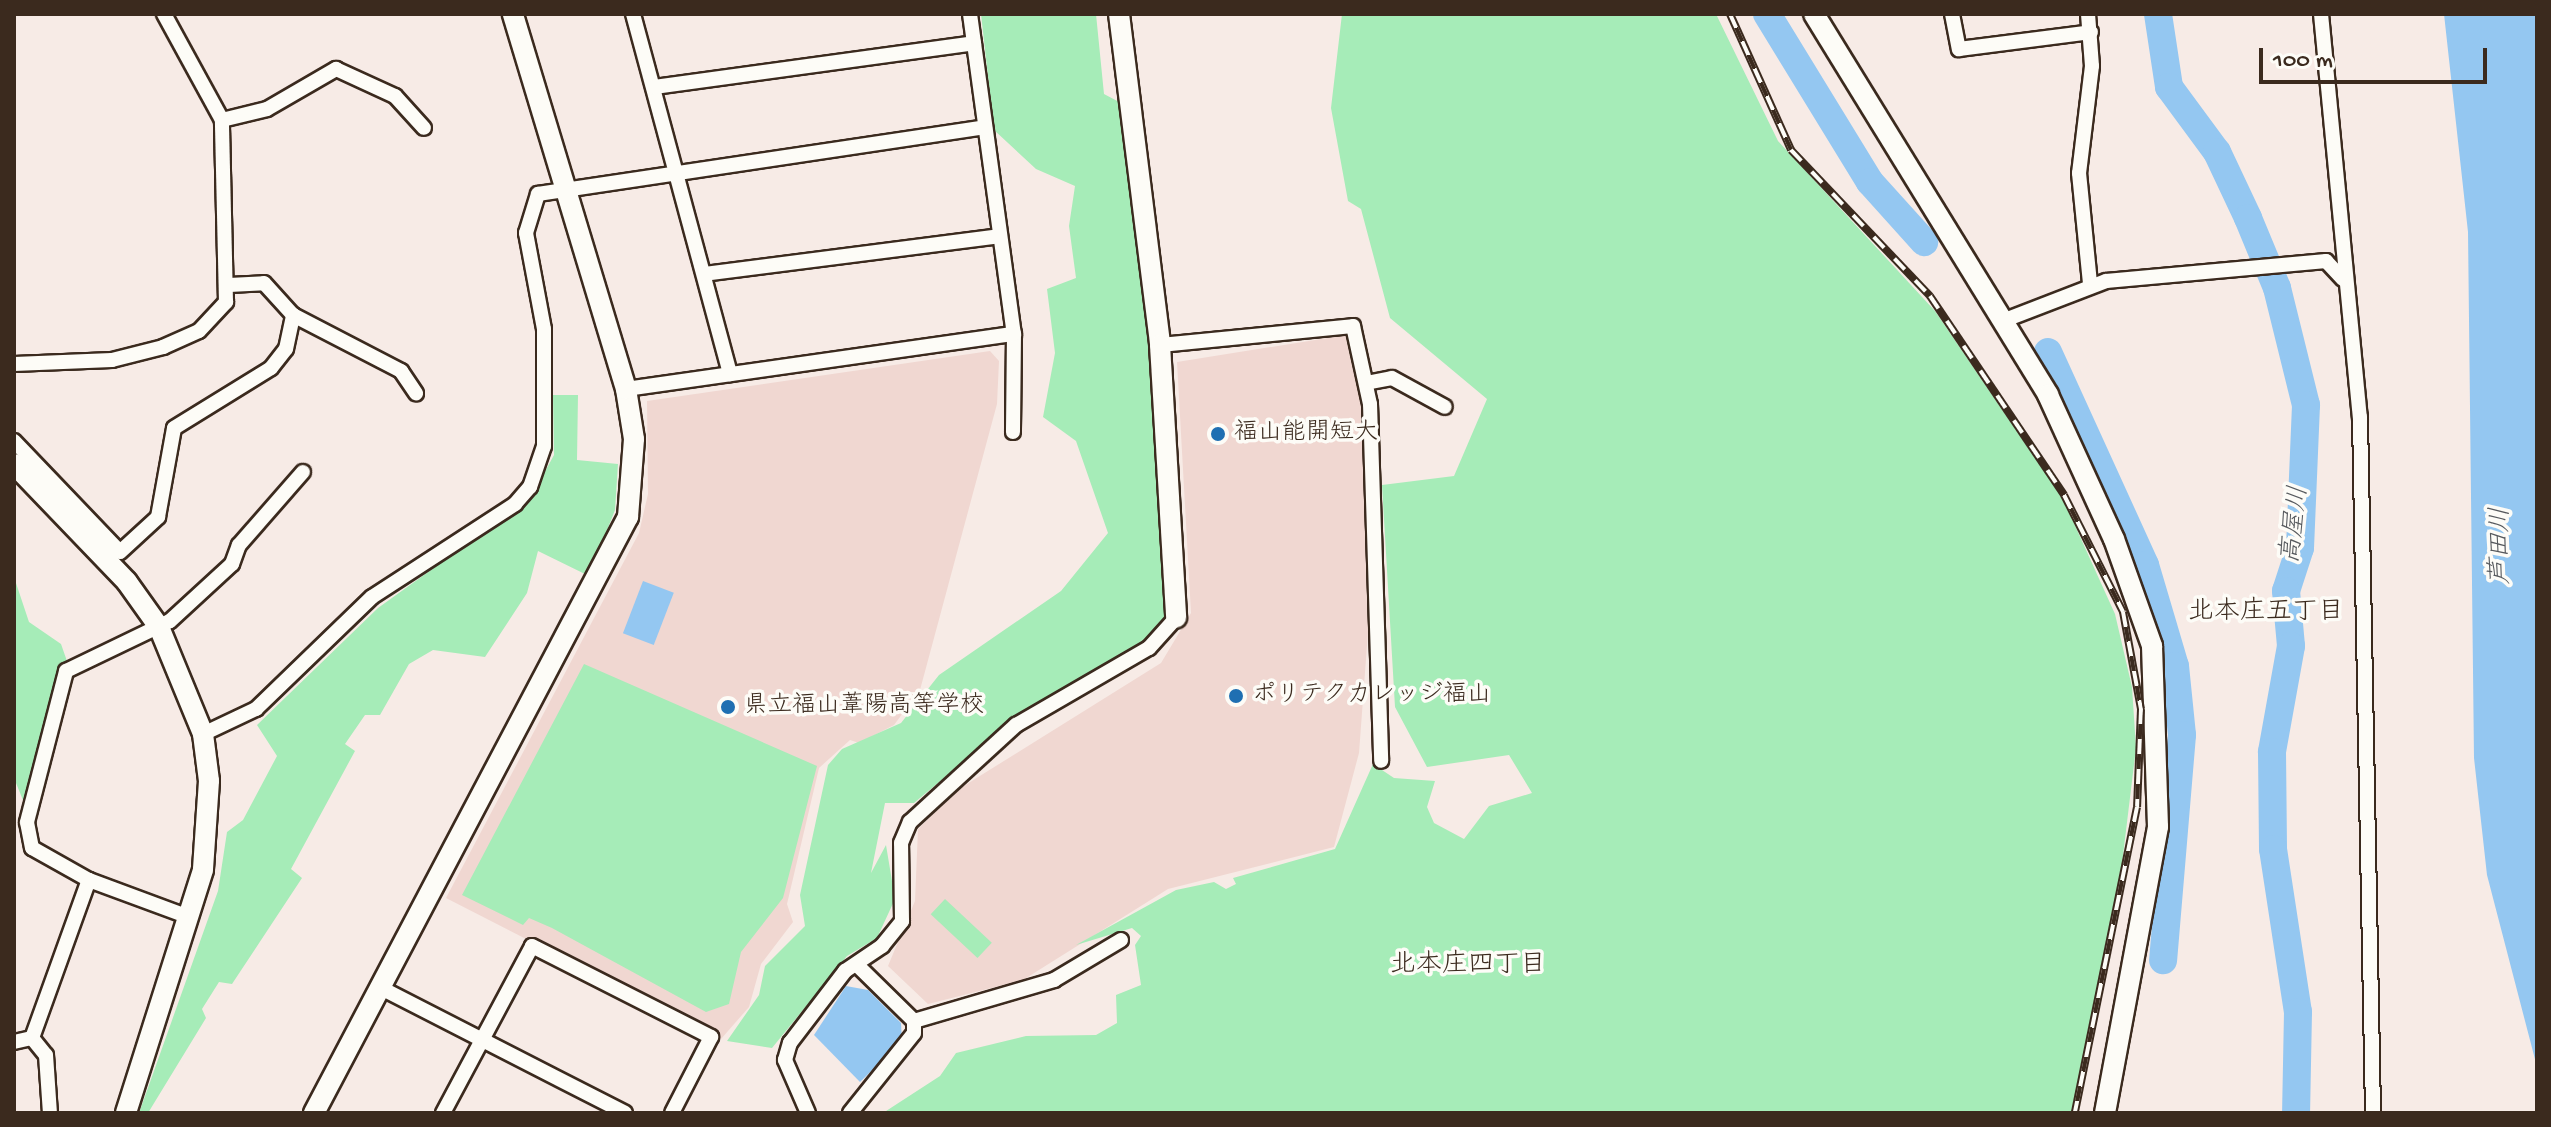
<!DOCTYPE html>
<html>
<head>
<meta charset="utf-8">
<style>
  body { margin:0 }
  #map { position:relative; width:2551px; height:1127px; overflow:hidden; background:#f7ebe6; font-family:"Gochi Hand","Klee One",sans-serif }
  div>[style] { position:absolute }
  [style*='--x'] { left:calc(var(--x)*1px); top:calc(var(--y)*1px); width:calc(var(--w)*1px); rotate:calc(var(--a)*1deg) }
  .built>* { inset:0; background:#f0d7d1 }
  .green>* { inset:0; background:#a6ecb8; transform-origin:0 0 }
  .water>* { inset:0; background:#94c7f1; transform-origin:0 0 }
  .river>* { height:28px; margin:-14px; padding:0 14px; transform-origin:14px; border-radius:14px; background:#94c7f1 }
  .roads { filter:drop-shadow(2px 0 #3b2a1e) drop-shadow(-2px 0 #3b2a1e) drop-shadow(0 2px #3b2a1e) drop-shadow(0 -2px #3b2a1e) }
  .street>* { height:14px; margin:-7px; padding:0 7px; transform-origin:7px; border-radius:7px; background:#fdfcf7 }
  .secondary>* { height:20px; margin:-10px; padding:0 10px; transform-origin:10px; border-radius:10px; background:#fdfcf7 }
  .rail>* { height:8px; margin-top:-4px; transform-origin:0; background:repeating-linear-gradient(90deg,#fdfcf7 0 15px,#3b2a1e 0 30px); box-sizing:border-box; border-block:2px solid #3b2a1e }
  .dots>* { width:22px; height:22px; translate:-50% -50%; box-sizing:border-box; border:4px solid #fdfcf7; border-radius:50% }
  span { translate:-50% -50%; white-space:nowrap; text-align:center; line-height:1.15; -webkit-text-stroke:7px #fdfcf7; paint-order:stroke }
  .poi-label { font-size:24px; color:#3b2a1e }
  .left { translate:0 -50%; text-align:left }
  .water-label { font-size:26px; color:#56595d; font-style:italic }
  .neighbourhood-label { font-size:26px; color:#3b2a1e }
  .frame { position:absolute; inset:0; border:16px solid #3b2a1e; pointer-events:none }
  .scale { position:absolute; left:2259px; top:48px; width:228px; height:36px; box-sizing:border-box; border:4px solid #3b2a1e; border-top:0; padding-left:10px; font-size:24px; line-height:28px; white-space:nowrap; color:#3b2a1e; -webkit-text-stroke:6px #fdfcf7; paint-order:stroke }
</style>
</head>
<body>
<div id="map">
  <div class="built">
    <i style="clip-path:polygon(1346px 335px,1363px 398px,1368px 466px,1368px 632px,1359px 753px,1334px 847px,1168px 889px,1023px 980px,928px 1004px,888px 966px,915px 901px,918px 829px,959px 789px,1161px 663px,1191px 613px,1177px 362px)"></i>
    <i style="clip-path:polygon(990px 351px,999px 361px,997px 404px,920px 690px,894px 725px,859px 743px,850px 740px,819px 768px,787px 904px,793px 922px,761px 964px,749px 1007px,721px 1039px,446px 898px,639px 533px,648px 494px,647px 401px)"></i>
  </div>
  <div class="green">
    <i style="clip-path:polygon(981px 14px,1096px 14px,1104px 94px,1121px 103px,1156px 344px,1172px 615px,1144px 646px,1011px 722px,914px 803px,885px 803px,871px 873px,886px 845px,895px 899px,877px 938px,847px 956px,772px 1048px,727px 1041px,759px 995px,765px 966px,805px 926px,800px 895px,828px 765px,842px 749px,901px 723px,939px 675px,1061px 591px,1108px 533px,1076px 441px,1043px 417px,1055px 353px,1047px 289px,1076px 278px,1069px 226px,1075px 186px,1036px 169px,994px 130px)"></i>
    <i style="clip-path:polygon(1342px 14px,1716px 14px,1778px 141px,1935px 311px,2063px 499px,2115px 614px,2132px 687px,2136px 748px,2121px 872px,2072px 1113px,883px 1113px,940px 1076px,956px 1053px,1026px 1036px,1096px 1035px,1117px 1023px,1116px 995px,1141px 985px,1135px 945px,1141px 936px,1132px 928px,1076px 945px,1176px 890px,1214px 882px,1226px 889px,1236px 884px,1233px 878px,1335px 849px,1373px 764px,1394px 778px,1435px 781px,1427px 807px,1434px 823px,1464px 839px,1489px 806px,1532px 793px,1509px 755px,1427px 767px,1395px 707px,1382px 485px,1454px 476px,1487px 399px,1390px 318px,1361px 209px,1348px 201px,1331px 108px)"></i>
    <i style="clip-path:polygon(553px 395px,578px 395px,577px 460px,618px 464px,615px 510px,589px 576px,538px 551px,527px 593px,485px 657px,433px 650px,409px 664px,380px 715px,365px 715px,345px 744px,355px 751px,291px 869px,302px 878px,232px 984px,219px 982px,202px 1009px,206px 1018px,148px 1113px,139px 1113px,218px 891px,227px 832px,243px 820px,277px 756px,257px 725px,378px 608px,530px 499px,554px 455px)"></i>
    <i style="clip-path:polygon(14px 577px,29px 622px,61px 644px,68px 664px,27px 810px,16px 783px)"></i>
    <i style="clip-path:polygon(584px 664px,817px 766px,783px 898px,741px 952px,729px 1004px,706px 1012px,552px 928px,529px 918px,523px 925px,462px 895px)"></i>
    <i style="left:945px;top:899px;width:64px;height:21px;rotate:43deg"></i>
  </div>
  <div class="water">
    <i style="clip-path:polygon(2444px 14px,2537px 14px,2537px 1067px,2487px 875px,2474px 758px,2468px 232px)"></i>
    <i style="left:643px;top:581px;width:33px;height:56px;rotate:21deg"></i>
    <i style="clip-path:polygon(846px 986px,868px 990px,901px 1023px,902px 1041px,860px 1082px,814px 1035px)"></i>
  </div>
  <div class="river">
    <i style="--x:1767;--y:14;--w:197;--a:58.5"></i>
    <i style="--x:1870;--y:182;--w:81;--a:48"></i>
    <i style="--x:2158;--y:14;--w:74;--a:81.4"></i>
    <i style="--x:2169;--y:87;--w:81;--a:53.6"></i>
    <i style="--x:2217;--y:152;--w:73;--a:64.8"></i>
    <i style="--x:2248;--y:218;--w:76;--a:67.5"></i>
    <i style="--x:2277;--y:288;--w:121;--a:76.1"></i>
    <i style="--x:2306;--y:405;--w:143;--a:92.4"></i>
    <i style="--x:2300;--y:548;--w:45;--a:108"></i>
    <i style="--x:2286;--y:591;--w:55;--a:84.8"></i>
    <i style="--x:2291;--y:646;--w:108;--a:100.2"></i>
    <i style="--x:2272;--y:752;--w:97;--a:89.4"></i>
    <i style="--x:2273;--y:849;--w:165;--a:81.3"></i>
    <i style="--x:2298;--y:1012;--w:101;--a:91.1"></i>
    <i style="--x:2048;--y:352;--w:234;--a:65.5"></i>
    <i style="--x:2145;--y:565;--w:105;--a:73.5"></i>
    <i style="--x:2175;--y:666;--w:69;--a:84.2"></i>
    <i style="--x:2182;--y:735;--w:226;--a:94.8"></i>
  </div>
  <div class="roads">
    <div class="street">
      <i style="--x:633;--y:14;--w:373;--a:74.9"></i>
      <i style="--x:970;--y:14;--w:323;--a:82.2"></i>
      <i style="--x:1014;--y:334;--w:98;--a:90.6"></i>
      <i style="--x:1952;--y:14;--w:36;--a:79"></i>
      <i style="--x:1959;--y:49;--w:133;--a:-7.3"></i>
      <i style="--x:2088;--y:14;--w:52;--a:85.6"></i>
      <i style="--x:2092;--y:66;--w:108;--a:96.9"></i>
      <i style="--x:2079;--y:173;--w:111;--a:84.3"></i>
      <i style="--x:2321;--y:14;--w:405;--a:84.5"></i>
      <i style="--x:2360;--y:417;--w:696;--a:88.93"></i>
      <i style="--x:654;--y:87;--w:323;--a:-7.8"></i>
      <i style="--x:222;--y:120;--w:46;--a:-13.7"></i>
      <i style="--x:267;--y:109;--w:80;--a:-30.1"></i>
      <i style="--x:336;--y:69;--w:65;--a:24.6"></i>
      <i style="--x:395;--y:96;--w:43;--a:47.8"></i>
      <i style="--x:704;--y:274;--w:298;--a:-7.3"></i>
      <i style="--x:229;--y:285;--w:35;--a:-3"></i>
      <i style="--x:264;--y:283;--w:43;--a:47.8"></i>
      <i style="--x:293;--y:315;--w:122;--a:27.4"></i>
      <i style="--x:401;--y:371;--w:27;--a:56"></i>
      <i style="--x:2005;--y:320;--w:108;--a:-21.1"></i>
      <i style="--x:2106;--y:281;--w:221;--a:-5.2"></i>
      <i style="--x:2326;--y:261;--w:25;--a:47"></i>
      <i style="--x:1160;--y:345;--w:194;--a:-5.6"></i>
      <i style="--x:1353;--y:326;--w:80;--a:77.7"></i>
      <i style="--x:1370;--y:404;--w:357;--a:88.2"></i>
      <i style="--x:14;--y:364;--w:98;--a:-2.3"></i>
      <i style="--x:112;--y:360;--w:53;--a:-14.3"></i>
      <i style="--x:163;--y:347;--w:39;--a:-24"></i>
      <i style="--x:199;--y:331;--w:40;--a:-47"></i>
      <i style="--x:226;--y:302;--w:182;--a:-91.3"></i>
      <i style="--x:222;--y:120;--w:121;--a:-118.7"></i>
      <i style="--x:1366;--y:383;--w:26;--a:-11"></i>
      <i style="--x:1392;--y:378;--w:60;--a:28.7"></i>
      <i style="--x:626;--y:389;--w:392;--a:-8.1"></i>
      <i style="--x:14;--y:441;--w:153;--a:46.3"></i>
      <i style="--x:120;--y:552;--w:52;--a:-42.6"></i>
      <i style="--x:158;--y:517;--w:90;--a:-79.8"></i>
      <i style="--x:174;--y:428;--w:114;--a:-31.7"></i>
      <i style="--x:271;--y:368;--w:24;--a:-52"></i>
      <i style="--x:286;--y:349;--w:35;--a:-78"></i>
      <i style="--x:203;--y:734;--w:59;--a:-25.3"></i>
      <i style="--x:256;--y:709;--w:161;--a:-44"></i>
      <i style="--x:372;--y:597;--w:171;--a:-33"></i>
      <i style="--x:515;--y:504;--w:23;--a:-49"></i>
      <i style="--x:530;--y:487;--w:43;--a:-71.1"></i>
      <i style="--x:544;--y:446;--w:117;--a:-90"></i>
      <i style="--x:544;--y:329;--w:98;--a:-100.6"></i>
      <i style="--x:526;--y:233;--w:41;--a:-72.9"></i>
      <i style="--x:538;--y:194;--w:452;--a:-8.5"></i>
      <i style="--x:189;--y:917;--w:107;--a:-159.7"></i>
      <i style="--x:89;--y:880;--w:65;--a:-150.7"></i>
      <i style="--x:32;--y:848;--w:26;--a:-101"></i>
      <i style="--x:27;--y:822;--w:156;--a:-75.5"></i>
      <i style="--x:66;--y:671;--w:115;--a:-25.7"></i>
      <i style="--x:170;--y:621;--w:84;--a:-42.6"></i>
      <i style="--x:232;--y:564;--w:20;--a:-70"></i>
      <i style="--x:239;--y:545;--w:97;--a:-48.8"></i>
      <i style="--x:857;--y:965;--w:80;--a:44.5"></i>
      <i style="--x:914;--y:1021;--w:146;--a:-16.3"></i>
      <i style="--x:1054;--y:980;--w:78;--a:-30.8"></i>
      <i style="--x:381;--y:988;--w:274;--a:27.1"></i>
      <i style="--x:32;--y:1038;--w:22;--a:51"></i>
      <i style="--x:46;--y:1055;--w:58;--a:86.1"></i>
      <i style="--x:14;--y:1042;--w:18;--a:-13"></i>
      <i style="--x:32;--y:1038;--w:168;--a:-70.2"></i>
      <i style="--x:443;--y:1113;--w:189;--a:-61.9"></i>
      <i style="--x:532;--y:946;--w:201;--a:26.9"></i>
      <i style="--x:711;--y:1037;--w:85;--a:117.2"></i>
      <i style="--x:808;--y:1113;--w:58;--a:-113.5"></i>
      <i style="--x:785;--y:1060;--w:18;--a:-74"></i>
      <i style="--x:790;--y:1043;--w:91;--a:-52.6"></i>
      <i style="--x:845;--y:971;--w:45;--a:-34"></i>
      <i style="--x:882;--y:946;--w:32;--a:-51"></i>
      <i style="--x:902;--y:921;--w:78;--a:-90.7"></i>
      <i style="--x:901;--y:843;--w:23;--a:-67"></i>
      <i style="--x:910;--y:822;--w:144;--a:-42.5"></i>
      <i style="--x:1016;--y:725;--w:154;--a:-30.1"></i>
      <i style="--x:1149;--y:648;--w:40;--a:-48"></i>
      <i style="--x:850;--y:1113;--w:102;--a:-51.3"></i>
      <i style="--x:914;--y:1033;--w:12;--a:-90"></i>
    </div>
    <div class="secondary">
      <i style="--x:1119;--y:14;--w:334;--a:82.9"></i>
      <i style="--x:1160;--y:345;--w:273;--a:86.6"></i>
      <i style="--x:1814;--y:14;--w:447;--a:58.4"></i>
      <i style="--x:2048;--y:395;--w:158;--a:65.4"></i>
      <i style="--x:2114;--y:539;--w:114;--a:70.4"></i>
      <i style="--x:2152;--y:646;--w:181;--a:88.1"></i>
      <i style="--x:2158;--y:827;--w:291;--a:100.5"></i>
      <i style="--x:14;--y:464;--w:163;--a:46.2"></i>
      <i style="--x:127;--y:582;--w:55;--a:54.6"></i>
      <i style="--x:159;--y:627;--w:116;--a:67.6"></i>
      <i style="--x:203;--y:734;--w:47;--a:82.7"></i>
      <i style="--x:209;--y:781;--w:89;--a:93.9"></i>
      <i style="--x:203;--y:870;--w:255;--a:107.6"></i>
      <i style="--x:314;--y:1113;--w:674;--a:-62.22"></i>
      <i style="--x:628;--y:517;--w:78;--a:-85.6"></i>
      <i style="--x:634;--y:439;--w:51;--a:-99.1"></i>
      <i style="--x:626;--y:389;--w:392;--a:-106.8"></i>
    </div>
  </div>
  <div class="rail">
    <i style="--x:1730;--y:14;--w:149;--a:65.8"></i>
    <i style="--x:1791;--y:150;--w:202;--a:46.4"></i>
    <i style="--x:1930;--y:296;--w:240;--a:56"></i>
    <i style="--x:2064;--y:495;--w:131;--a:63.2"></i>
    <i style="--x:2123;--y:612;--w:99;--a:79.5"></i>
    <i style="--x:2141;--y:709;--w:98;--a:92.3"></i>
    <i style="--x:2137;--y:807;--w:312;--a:101.5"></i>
  </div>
  <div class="dots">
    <i style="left:1218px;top:434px;background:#1f6fb2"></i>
    <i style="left:1236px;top:696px;background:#1f6fb2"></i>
    <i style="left:728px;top:707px;background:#1f6fb2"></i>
  </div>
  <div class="poi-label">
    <span class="left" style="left:1234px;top:434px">福山能開短大</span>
    <span class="left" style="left:1252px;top:696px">ポリテクカレッジ福山</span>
    <span class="left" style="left:744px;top:707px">県立福山葦陽高等学校</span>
  </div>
  <div class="water-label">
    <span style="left:2297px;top:525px;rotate:-83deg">高屋川</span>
    <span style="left:2503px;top:546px;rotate:-90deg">芦田川</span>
  </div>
  <div class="neighbourhood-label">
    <span style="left:2266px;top:614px">北本庄五丁目</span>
    <span style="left:1468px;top:967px">北本庄四丁目</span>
  </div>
  <div class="frame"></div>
  <div class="scale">100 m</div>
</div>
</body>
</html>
